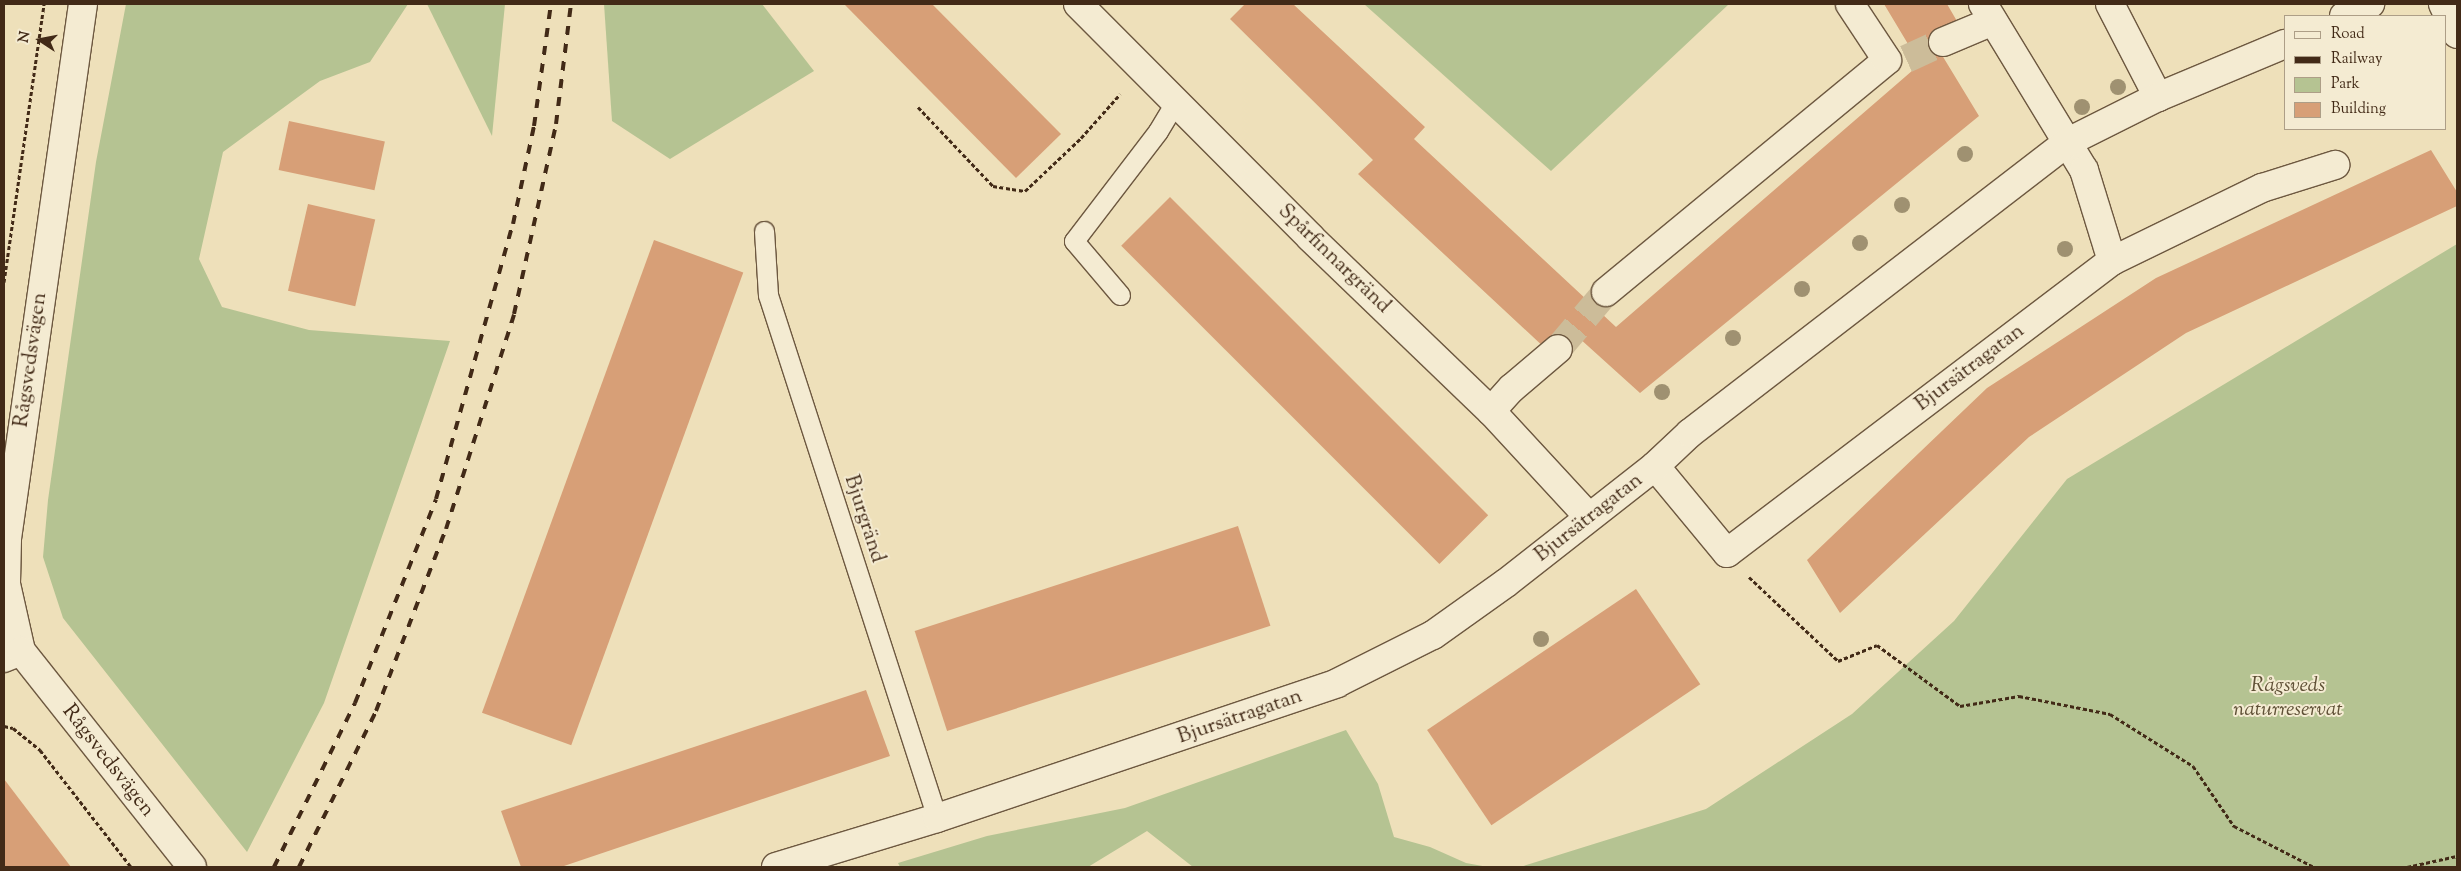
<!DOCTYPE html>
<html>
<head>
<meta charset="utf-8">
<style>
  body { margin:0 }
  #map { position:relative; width:2461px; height:871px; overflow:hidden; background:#eee0ba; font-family:"Sorts Mill Goudy",serif }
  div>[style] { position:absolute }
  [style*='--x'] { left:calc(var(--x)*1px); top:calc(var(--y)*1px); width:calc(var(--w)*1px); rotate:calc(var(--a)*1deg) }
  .green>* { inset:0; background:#b5c392 }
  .building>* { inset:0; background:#d79f77; transform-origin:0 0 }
  .minor-tunnel>* { height:28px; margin-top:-14px; transform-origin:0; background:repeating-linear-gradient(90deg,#ccbc99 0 28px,transparent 0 42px) }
  .path>* { height:3px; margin-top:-1.5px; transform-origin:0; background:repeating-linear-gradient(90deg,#422a17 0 4px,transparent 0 6.5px) }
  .roads { filter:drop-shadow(1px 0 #6d5840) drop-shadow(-1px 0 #6d5840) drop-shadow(0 1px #6d5840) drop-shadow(0 -1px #6d5840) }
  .service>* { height:19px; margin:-9.5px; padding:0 9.5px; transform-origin:9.5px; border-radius:9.5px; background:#f4ebd2 }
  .minor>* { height:28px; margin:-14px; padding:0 14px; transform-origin:14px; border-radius:14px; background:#f4ebd2 }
  .tertiary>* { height:28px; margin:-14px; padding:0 14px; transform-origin:14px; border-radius:14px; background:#f4ebd2 }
  .rail>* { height:4px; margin-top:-2px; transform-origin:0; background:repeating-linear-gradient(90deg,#422a17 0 9px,transparent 0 18px) }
  .trees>* { width:16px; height:16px; margin:-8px; border-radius:50%; background:#9f9171 }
  span { translate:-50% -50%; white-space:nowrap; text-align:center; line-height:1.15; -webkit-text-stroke:4px #f4ebd2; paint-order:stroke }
  .street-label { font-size:21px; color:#422a17 }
  .park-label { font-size:21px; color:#5f5036; font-style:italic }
  .frame { position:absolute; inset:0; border:5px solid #422a17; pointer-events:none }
  .legend { position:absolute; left:2284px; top:15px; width:162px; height:115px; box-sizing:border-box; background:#f4ebd2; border:1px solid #ad9e87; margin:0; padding:6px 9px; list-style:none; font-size:15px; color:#422a17 }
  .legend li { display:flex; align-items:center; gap:10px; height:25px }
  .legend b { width:25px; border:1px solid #ad9e87 }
  .north { position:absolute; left:15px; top:15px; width:50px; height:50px; -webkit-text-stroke:4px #f4ebd2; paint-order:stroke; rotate:281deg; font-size:14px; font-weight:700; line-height:20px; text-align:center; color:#422a17 }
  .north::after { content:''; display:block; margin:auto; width:18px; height:22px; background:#422a17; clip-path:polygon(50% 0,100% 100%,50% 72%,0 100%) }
</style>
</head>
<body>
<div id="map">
  <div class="green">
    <i style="clip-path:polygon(126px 4px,408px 4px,370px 62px,320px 81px,223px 152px,199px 259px,222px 307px,309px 330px,450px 341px,324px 703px,247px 852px,63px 618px,43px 557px,48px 500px,96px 162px)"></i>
    <i style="clip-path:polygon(427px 4px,505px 4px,492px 136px)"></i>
    <i style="clip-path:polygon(604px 4px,762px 4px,814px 71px,670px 159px,612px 121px)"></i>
    <i style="clip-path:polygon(1364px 4px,1729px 4px,1551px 171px)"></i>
    <i style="clip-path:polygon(2457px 244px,2457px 867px,1520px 867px,1706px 809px,1852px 714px,1954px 621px,2067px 479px)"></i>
    <i style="clip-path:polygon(1346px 730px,1378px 784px,1394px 837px,1430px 847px,1466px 863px,1488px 867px,1193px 867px,1147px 831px,1088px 867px,900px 867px,898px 863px,987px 836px,1125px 808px)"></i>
  </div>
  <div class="building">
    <i style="clip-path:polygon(844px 4px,932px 4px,1061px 134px,1016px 178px)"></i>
    <i style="clip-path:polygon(1245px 4px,1293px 4px,1425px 127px,1414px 139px,1616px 327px,1920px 64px,1884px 4px,1947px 4px,1961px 28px,1934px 42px,1979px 116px,1640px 393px,1568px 328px,1547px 350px,1358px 174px,1373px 160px,1230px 19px)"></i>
    <i style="left:289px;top:121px;width:98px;height:50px;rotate:12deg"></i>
    <i style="clip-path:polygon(2431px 150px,2457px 192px,2457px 206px,2186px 333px,2029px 437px,1840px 613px,1807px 560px,1987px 388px,2156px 278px)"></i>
    <i style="left:1170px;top:197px;width:450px;height:69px;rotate:45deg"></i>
    <i style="left:308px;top:204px;width:69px;height:89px;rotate:13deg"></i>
    <i style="left:654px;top:240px;width:95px;height:503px;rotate:20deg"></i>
    <i style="left:1238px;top:526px;width:105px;height:340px;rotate:72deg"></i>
    <i style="left:1636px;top:589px;width:115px;height:252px;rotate:56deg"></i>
    <i style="clip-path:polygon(866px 690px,890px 756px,561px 867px,521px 867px,501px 811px)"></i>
    <i style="clip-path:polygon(4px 779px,71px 867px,4px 867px)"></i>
  </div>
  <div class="minor-tunnel">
    <i style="--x:1906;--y:59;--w:41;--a:-24.7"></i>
    <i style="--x:1558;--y:349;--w:75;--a:-49.9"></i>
  </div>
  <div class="path">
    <i style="--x:918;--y:107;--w:109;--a:46.5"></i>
    <i style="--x:993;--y:186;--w:32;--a:9"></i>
    <i style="--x:1025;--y:191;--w:77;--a:-43.4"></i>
    <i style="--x:1081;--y:138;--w:59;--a:-48.4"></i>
    <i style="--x:4;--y:282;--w:281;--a:-81.8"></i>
    <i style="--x:1749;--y:577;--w:122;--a:43.3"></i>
    <i style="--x:1838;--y:661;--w:42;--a:-22.3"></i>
    <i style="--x:1877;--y:645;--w:103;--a:36.3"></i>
    <i style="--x:1960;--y:706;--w:60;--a:-9.6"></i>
    <i style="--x:2019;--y:696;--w:93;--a:11.2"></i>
    <i style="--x:2110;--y:714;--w:98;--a:32.1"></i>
    <i style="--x:2193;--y:766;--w:73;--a:55.7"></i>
    <i style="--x:2234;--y:826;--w:90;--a:27.1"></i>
    <i style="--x:4;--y:726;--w:9;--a:13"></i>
    <i style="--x:13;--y:728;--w:35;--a:39"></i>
    <i style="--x:40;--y:750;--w:148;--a:52.1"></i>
    <i style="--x:2407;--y:867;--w:51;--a:-12.4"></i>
  </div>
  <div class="roads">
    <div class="service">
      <i style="--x:764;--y:231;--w:64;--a:86.4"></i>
      <i style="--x:768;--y:295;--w:550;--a:72.09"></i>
      <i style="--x:1120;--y:295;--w:71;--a:-130.4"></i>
      <i style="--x:1074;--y:241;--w:138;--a:-52.6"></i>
      <i style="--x:1158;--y:131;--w:35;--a:-59"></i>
    </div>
    <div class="minor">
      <i style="--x:1078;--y:4;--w:330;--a:45.1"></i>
      <i style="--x:1311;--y:238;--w:250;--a:43.9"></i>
      <i style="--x:1491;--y:411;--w:143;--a:47.3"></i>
      <i style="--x:1983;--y:4;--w:194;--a:58.7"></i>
      <i style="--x:2084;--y:170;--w:95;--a:72.9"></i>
      <i style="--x:2110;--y:4;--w:105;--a:62.7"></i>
      <i style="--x:2443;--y:4;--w:33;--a:65"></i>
      <i style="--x:2344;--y:16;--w:29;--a:-25"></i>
      <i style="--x:1943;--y:42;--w:54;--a:-22.8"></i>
      <i style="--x:1606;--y:292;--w:364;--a:-39.5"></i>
      <i style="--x:1887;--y:60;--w:67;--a:-123.5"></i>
      <i style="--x:1491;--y:411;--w:31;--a:-48"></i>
      <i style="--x:1512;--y:388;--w:60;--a:-40.3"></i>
      <i style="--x:1655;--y:466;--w:113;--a:50.4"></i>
      <i style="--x:1727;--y:553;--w:483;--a:-37.2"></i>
      <i style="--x:2112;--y:261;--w:167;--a:-26"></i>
      <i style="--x:2262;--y:188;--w:77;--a:-17.5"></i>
      <i style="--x:4;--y:658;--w:18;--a:-22"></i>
      <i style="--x:776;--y:867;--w:168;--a:-16.9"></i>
      <i style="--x:937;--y:818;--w:422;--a:-18.6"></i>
      <i style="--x:1337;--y:683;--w:107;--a:-26.6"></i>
      <i style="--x:1433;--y:635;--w:90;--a:-35.5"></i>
      <i style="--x:1506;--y:583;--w:189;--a:-38.1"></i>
      <i style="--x:1655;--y:466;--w:48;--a:-43.3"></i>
      <i style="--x:1690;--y:433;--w:477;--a:-37.6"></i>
      <i style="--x:2068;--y:142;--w:101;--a:-26.6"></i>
      <i style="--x:2158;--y:97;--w:138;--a:-22.7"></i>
    </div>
    <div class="tertiary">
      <i style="--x:83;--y:4;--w:540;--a:98.09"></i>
      <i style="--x:7;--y:539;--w:45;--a:91.3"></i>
      <i style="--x:6;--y:584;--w:69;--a:77.4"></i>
      <i style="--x:21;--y:651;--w:275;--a:51.6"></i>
    </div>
  </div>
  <div class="rail">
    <i style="--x:274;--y:867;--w:183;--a:-63.7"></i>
    <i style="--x:355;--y:703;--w:219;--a:-68.3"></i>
    <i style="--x:436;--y:499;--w:286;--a:-74.4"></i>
    <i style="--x:513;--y:224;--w:100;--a:-77.9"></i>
    <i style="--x:534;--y:126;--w:123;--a:-82.1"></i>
    <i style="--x:299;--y:867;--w:174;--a:-63.7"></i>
    <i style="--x:376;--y:711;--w:195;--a:-69"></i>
    <i style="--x:446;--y:529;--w:225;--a:-72.4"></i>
    <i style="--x:514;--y:314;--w:195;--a:-77.5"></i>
    <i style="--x:556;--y:124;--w:121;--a:-82.9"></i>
  </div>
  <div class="trees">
    <i style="left:2118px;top:87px"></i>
    <i style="left:2082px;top:107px"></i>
    <i style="left:1965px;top:154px"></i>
    <i style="left:1902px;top:205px"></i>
    <i style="left:1860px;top:243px"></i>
    <i style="left:2065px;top:249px"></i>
    <i style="left:1802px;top:289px"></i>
    <i style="left:1733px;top:338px"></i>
    <i style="left:1662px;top:392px"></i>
    <i style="left:1541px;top:639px"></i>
  </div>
  <div class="street-label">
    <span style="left:1334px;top:259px;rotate:44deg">Spårfinnargränd</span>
    <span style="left:31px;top:360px;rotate:-82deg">Rågsvedsvägen</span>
    <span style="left:1970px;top:368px;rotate:-37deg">Bjursätragatan</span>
    <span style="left:1589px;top:518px;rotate:-38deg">Bjursätragatan</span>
    <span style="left:864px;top:519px;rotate:72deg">Bjurgränd</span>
    <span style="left:1240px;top:717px;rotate:-19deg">Bjursätragatan</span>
    <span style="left:108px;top:761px;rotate:52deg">Rågsvedsvägen</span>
  </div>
  <div class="park-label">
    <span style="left:2288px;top:698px">Rågsveds<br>naturreservat</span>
  </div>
  <div class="frame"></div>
  <ul class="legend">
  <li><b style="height:6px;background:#f4ebd2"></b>Road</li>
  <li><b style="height:6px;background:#422a17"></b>Railway</li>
  <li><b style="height:14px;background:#b5c392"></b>Park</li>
  <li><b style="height:14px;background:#d79f77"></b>Building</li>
  </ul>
  <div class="north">N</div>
</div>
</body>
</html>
